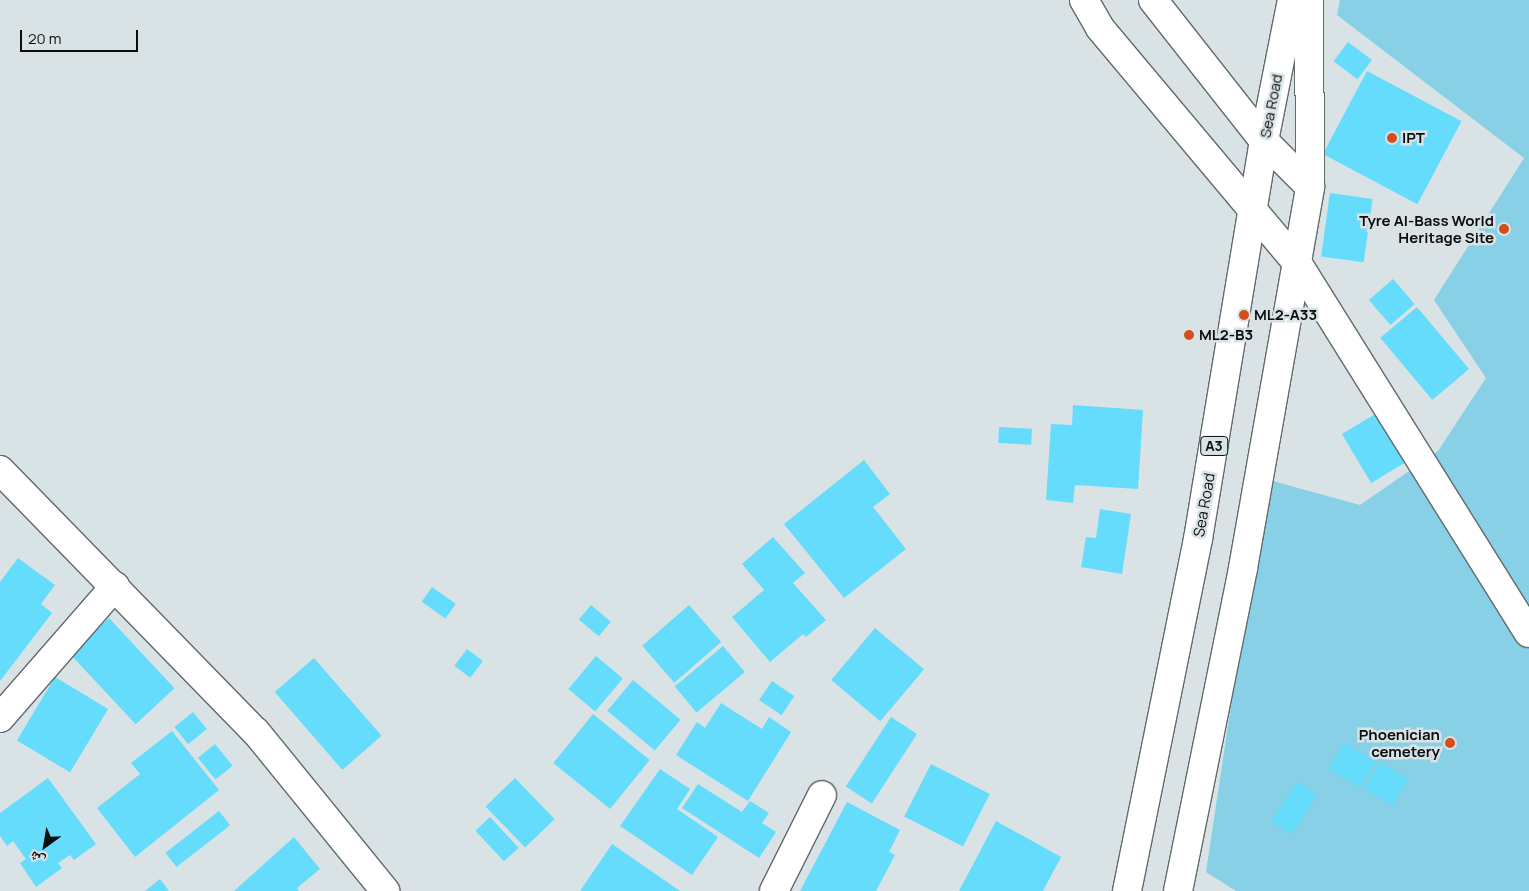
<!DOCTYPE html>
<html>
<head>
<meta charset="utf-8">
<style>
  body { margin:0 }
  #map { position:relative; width:1529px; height:891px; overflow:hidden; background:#d9e3e6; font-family:Manrope,"Noto Naskh Arabic",sans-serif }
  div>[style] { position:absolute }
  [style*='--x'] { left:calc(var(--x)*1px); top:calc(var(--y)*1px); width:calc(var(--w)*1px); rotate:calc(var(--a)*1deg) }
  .green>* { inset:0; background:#87d0e6 }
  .building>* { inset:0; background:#65dcfb; transform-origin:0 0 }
  .roads { filter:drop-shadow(1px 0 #616a6c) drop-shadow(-1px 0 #616a6c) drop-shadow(0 1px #616a6c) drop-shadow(0 -1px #616a6c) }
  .minor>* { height:28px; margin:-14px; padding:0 14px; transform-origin:14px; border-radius:14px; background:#fff }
  .primary>* { height:28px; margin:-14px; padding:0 14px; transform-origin:14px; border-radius:14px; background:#fff }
  .trunk>* { height:28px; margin:-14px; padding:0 14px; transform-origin:14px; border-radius:14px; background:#fff }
  .dots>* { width:14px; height:14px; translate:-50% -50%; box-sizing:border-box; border:2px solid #d9e3e6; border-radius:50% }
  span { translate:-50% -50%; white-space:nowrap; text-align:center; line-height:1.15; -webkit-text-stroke:5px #d9e3e6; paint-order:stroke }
  .shield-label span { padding:1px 4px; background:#d9e3e6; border:1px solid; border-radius:4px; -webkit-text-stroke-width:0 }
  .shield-label { font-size:14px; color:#0b0e0f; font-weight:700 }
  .street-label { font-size:15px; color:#0b0e0f }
  .poi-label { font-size:15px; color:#0b0e0f; font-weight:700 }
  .left { translate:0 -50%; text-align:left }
  .right { translate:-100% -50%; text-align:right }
  .north { position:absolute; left:20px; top:821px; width:50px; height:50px; -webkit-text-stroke:4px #d9e3e6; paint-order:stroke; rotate:212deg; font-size:14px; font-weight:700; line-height:20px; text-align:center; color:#0b0e0f }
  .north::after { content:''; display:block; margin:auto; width:18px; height:22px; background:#0b0e0f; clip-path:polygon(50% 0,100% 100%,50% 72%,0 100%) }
  .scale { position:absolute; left:20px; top:30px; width:118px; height:22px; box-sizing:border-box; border:2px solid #0b0e0f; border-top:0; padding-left:6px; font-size:15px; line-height:18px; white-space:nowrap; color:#0b0e0f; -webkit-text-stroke:4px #d9e3e6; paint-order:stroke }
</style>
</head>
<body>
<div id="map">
  <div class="green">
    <i style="clip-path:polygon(1340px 0,1529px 0,1529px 891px,1236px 891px,1206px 872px,1265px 479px,1360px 505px,1438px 451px,1486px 378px,1434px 300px,1524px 158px,1337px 15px)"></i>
  </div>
  <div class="building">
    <i style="left:1348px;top:42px;width:30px;height:24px;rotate:37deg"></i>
    <i style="left:1367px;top:71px;width:107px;height:94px;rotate:28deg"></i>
    <i style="left:1330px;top:193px;width:43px;height:64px;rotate:8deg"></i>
    <i style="left:1393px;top:279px;width:33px;height:32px;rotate:49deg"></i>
    <i style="left:1417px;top:307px;width:81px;height:48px;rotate:50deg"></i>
    <i style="clip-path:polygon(1073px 405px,1143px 410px,1138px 489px,1075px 485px,1073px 503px,1046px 500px,1051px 424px,1072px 425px)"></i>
    <i style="left:1377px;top:413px;width:57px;height:41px;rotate:59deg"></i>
    <i style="left:999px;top:427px;width:33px;height:16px;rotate:3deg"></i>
    <i style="clip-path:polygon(864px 460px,890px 494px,873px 507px,906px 549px,844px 598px,784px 524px)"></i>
    <i style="clip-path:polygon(1100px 509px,1131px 514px,1122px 574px,1081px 567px,1086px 537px,1096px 538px)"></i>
    <i style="clip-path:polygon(773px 537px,805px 573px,793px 583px,826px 620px,806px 637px,803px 634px,770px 662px,732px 617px,764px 590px,742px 564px)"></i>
    <i style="clip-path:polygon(18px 558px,55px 585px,41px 604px,52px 613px,0 681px,0 582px)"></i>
    <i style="left:432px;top:587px;width:29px;height:18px;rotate:35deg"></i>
    <i style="left:591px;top:605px;width:26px;height:19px;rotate:40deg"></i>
    <i style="left:689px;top:605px;width:49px;height:62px;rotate:49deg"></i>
    <i style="left:109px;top:618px;width:96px;height:53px;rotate:47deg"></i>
    <i style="left:875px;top:628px;width:64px;height:68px;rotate:40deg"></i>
    <i style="left:723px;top:646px;width:34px;height:63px;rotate:50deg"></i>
    <i style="left:467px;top:649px;width:20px;height:21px;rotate:37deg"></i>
    <i style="left:596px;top:656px;width:35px;height:43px;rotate:40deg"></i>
    <i style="left:314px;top:658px;width:103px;height:52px;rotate:49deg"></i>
    <i style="left:55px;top:677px;width:62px;height:74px;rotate:31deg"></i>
    <i style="left:633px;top:680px;width:62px;height:40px;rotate:40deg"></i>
    <i style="left:772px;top:681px;width:27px;height:23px;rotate:34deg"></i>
    <i style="clip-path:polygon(721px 703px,762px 729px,769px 717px,791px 732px,748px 801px,676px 755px,697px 722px,705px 728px)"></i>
    <i style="left:193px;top:712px;width:22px;height:24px;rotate:51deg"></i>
    <i style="left:593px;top:714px;width:73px;height:63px;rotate:39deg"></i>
    <i style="left:891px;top:717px;width:31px;height:83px;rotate:33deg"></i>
    <i style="clip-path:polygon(172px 731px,219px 790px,135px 857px,97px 808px,140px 774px,131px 763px)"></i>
    <i style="left:1344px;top:743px;width:37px;height:30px;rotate:31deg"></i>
    <i style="left:215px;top:744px;width:28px;height:22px;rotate:51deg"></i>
    <i style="left:1380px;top:762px;width:33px;height:31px;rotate:31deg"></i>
    <i style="left:931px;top:764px;width:66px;height:59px;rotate:27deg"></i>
    <i style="clip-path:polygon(660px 769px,690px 789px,677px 809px,718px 837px,692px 875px,620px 826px)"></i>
    <i style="clip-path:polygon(48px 778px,96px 844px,74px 860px,70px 855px,58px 863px,62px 868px,36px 887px,20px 863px,26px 859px,13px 841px,7px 846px,0 836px,0 813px)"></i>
    <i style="left:515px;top:778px;width:57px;height:41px;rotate:46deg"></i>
    <i style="left:1297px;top:782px;width:24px;height:47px;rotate:33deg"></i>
    <i style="clip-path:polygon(698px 784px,742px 812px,750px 801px,769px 813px,762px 823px,776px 832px,759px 858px,682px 808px)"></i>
    <i style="clip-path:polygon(847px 802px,900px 830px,889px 852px,895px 855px,876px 891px,800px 891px)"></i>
    <i style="left:219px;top:811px;width:18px;height:68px;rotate:52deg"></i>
    <i style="left:490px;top:817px;width:42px;height:20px;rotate:47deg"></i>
    <i style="clip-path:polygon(996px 821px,1061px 857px,1043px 891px,959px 891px)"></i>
    <i style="clip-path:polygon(294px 837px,320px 869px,297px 888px,299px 891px,234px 891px)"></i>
    <i style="clip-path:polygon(612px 844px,680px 891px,580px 891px)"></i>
    <i style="clip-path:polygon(160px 879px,169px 891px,145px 891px)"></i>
  </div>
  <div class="roads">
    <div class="minor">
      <i style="--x:1298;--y:264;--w:435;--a:58"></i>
      <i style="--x:0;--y:470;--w:366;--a:45.7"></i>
      <i style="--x:256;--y:732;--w:205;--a:50.9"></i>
      <i style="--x:0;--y:718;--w:175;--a:-48.9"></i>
      <i style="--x:774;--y:891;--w:107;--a:-63.4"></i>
    </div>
    <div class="primary">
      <i style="--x:1084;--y:0;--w:32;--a:60"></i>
      <i style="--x:1100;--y:28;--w:308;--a:50"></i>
      <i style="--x:1153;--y:0;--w:179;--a:51.8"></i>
      <i style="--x:1264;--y:141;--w:65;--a:45"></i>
    </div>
    <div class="trunk">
      <i style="--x:1127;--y:891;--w:359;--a:-78.6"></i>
      <i style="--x:1198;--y:539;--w:403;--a:-80.6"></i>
      <i style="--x:1264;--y:141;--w:144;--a:-78.8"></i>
      <i style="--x:1178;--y:891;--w:329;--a:-78.6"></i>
      <i style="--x:1243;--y:568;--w:387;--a:-80"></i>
      <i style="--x:1310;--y:187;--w:187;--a:-90.3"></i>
    </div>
  </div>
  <div class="dots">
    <i style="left:1392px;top:138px;background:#d44d1c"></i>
    <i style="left:1504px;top:229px;background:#d44d1c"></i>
    <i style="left:1244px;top:315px;background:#d44d1c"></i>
    <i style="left:1189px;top:335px;background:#d44d1c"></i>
    <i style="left:1450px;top:743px;background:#d44d1c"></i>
  </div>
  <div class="shield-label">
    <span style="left:1214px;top:446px">A3</span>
  </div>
  <div class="street-label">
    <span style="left:1271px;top:106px;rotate:-79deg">Sea Road</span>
    <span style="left:1204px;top:505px;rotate:-80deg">Sea Road</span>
  </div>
  <div class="poi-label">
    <span class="left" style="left:1402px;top:138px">IPT</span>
    <span class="right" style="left:1494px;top:229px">Tyre Al-Bass World<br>Heritage Site</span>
    <span class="left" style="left:1254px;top:315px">ML2-A33</span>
    <span class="left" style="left:1199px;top:335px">ML2-B3</span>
    <span class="right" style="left:1440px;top:743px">Phoenician<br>cemetery</span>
  </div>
  <div class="north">ش</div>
  <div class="scale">20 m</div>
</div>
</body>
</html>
